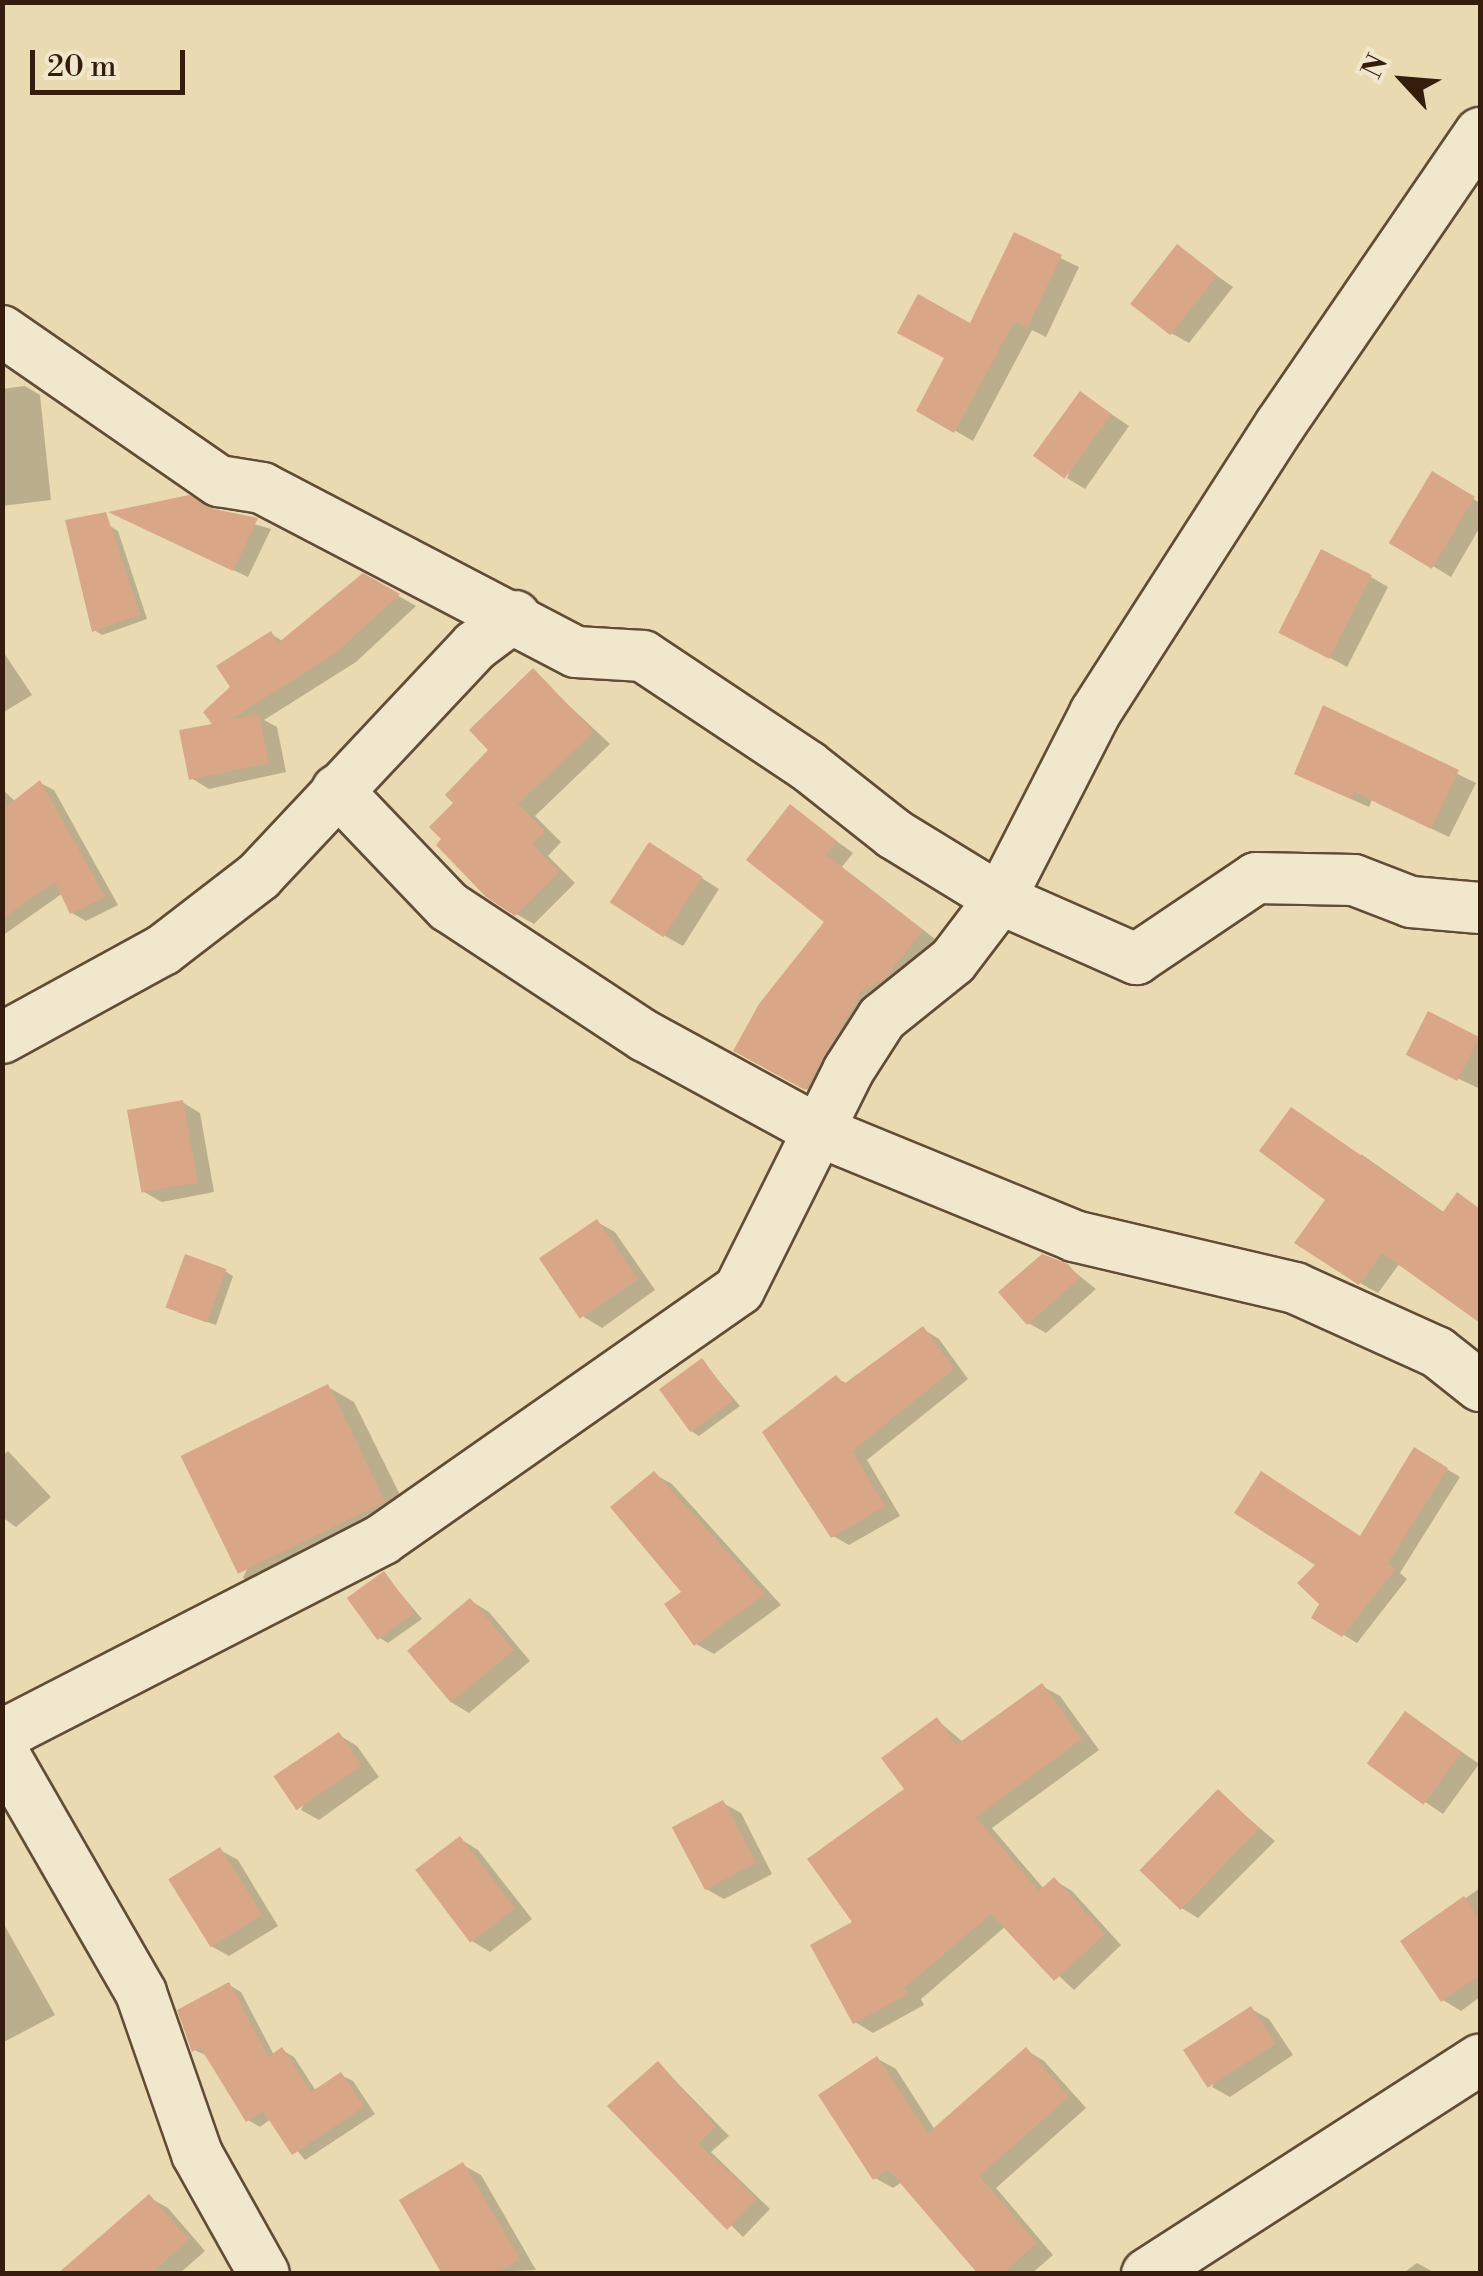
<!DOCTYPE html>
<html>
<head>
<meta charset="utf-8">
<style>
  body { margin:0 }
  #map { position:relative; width:1483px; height:2276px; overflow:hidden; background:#e9dab1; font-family:"Libre Bodoni",serif }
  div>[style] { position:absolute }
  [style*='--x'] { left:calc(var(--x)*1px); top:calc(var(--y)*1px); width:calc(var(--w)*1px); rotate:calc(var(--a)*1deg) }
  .shadow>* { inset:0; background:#0003 }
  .building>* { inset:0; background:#daa688; transform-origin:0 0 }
  .roads { filter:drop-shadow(2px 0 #624c36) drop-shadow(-2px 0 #624c36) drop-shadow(0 2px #624c36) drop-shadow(0 -2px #624c36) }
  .street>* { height:50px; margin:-25px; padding:0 25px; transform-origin:25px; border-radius:25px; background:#f1e7cc }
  span { translate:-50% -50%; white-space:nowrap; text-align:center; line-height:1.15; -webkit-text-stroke:8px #f1e7cc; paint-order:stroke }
  .frame { position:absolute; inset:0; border:5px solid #351d0d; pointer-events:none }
  .north { position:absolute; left:1353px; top:30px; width:100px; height:100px; -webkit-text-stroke:8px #f1e7cc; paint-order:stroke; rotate:296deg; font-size:28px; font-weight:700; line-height:40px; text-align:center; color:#351d0d }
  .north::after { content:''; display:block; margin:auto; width:35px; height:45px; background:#351d0d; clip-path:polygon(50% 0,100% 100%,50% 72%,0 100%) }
  .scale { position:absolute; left:30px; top:50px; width:155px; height:45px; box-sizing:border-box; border:5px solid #351d0d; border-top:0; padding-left:12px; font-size:30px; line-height:35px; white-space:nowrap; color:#351d0d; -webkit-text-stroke:8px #f1e7cc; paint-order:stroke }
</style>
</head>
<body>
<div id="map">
  <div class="shadow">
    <i style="clip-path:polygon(1015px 236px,1079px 267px,1046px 337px,1032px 330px,973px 441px,919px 410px,971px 327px)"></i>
    <i style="clip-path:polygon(1178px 248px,1233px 287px,1189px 343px,1171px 333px)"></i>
    <i style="clip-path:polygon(25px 386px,40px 395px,51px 500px,2px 506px,2px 389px)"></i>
    <i style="clip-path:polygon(1098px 405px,1129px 426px,1085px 489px,1067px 478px)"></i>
    <i style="clip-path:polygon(1433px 474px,1480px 503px,1480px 527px,1451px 577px,1391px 541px)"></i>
    <i style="clip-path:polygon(213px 512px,271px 529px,248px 577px,126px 519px)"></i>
    <i style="clip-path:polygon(110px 526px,118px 531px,147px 619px,102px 635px,94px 630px)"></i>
    <i style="clip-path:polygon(363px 576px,416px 606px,356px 662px,264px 720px,277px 727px,286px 772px,209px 789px,191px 778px,271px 634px,284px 642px)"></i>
    <i style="clip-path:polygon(1371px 577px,1388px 587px,1347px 667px,1296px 639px)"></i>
    <i style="clip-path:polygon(2px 650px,32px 695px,2px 713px)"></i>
    <i style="clip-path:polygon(533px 672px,610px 744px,535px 816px,561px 842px,548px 856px,575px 883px,534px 924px,516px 914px,457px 803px)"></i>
    <i style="clip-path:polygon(1325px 709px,1476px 783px,1449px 837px,1372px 800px,1369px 807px,1315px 783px)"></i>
    <i style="clip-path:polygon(40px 783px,54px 790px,118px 905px,86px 921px,72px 913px,63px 893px,2px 936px,2px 789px,16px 802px)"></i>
    <i style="clip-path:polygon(791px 808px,853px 853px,842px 867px,939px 942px,824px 1099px,736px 1050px,827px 921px)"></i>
    <i style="clip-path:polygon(667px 856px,719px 889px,683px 946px,665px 936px)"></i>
    <i style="clip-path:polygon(1429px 1015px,1480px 1040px,1478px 1088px,1428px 1064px)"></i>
    <i style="clip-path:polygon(182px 1102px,200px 1113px,214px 1192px,162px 1202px,144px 1192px)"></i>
    <i style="clip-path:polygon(1361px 1154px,1445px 1213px,1457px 1196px,1480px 1210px,1480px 1319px,1400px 1263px,1378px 1293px,1360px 1283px)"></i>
    <i style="clip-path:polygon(597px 1222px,615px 1232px,655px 1290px,602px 1328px,584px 1317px)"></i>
    <i style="clip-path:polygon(1067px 1266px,1096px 1289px,1046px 1333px,1028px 1323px)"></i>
    <i style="clip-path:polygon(225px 1271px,233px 1276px,216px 1325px,177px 1312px)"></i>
    <i style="clip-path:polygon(923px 1329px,939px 1339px,968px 1379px,867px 1460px,900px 1516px,849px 1545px,833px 1536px,836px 1378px,848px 1384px)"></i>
    <i style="clip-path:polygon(702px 1361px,740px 1406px,699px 1436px,691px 1431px)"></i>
    <i style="clip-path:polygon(328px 1387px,354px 1402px,411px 1517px,269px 1593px,243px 1578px)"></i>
    <i style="clip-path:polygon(1415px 1450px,1460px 1477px,1400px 1573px,1407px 1579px,1357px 1643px,1314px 1617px)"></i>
    <i style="clip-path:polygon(8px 1451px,51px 1497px,16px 1527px,2px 1517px,2px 1456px)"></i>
    <i style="clip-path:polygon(654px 1474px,672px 1484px,781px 1605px,714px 1654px,696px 1644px)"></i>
    <i style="clip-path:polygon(384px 1574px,422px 1619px,388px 1643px,380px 1638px)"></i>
    <i style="clip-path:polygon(471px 1601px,489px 1612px,530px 1661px,469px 1713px,451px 1702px)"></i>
    <i style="clip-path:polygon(1042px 1686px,1060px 1696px,1099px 1750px,992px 1828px,1044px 1889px,1054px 1880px,1072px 1891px,1121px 1945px,1074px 1990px,1006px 1926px,921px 1999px,924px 2005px,873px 2033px,855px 2022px,856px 1922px,937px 1720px,963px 1742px)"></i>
    <i style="clip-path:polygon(1424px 1725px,1479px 1764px,1443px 1814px,1371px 1765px)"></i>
    <i style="clip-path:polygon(339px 1735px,357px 1746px,379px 1777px,319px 1820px,301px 1810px)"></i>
    <i style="clip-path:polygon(1218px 1792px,1275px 1841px,1198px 1918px,1180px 1907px)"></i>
    <i style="clip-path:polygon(723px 1803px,741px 1813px,772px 1874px,724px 1899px,706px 1889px)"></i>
    <i style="clip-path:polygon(460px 1839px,478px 1850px,532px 1919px,490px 1952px,472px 1941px)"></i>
    <i style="clip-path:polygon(220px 1850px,238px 1860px,278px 1926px,229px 1956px,211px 1946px)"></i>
    <i style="clip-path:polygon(1480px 1888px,1480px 1997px,1461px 2011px,1443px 2000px,1404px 1942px)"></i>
    <i style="clip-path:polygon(2px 1921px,55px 2015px,2px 2043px)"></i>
    <i style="clip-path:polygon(229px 1985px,241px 1992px,274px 2055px,282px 2050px,294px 2057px,316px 2091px,341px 2075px,353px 2081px,375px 2114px,305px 2160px,271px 2119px,260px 2127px,248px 2120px,208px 2056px,194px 2050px)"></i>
    <i style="clip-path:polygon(1251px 2009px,1269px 2019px,1293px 2055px,1230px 2097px,1212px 2087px)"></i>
    <i style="clip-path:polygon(1026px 2050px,1044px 2061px,1086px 2108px,996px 2188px,1053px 2255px,1031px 2274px,981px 2274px,902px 2182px,893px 2188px,875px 2178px,878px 2059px,896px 2069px,935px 2130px)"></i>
    <i style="clip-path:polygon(659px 2064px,729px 2136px,711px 2152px,770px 2209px,743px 2237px,611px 2106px)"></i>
    <i style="clip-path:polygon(463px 2165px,481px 2175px,536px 2270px,445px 2274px)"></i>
    <i style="clip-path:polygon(150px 2198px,168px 2208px,205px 2251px,179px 2274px,62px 2274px)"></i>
    <i style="clip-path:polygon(1417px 2263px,1435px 2273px,1435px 2274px,1402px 2274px)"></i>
  </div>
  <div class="building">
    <i style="clip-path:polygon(1014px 232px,1062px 255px,1027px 328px,1014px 322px,954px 433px,916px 411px,944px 358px,897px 333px,918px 294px,970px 323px)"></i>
    <i style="left:1177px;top:244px;width:51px;height:76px;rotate:38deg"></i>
    <i style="left:1080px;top:391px;width:39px;height:80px;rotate:36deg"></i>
    <i style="left:1432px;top:471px;width:50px;height:84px;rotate:31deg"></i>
    <i style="clip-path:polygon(189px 495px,214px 509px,258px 518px,233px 571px,108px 512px)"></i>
    <i style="clip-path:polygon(106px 512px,140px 615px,92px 632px,65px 520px)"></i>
    <i style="left:1321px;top:549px;width:57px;height:94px;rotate:27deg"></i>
    <i style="clip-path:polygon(363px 573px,400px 594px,337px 652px,230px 720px,259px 714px,269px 763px,189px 780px,179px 730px,212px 724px,203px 712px,230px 687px,216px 666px,271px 631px,278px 643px)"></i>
    <i style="clip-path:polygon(533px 668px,594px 732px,518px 804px,545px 831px,532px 844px,559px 872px,515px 916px,486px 897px,436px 845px,441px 839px,429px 827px,453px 803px,445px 795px,488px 750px,469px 730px)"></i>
    <i style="clip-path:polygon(1323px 705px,1459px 770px,1431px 829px,1354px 792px,1351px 799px,1294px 774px)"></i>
    <i style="clip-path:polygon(40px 780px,105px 897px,70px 914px,55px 882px,2px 919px,2px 810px)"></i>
    <i style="clip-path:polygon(790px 804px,837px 841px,826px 855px,923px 930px,885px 978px,862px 991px,805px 1090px,733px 1051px,759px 1004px,824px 922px,746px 860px)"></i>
    <i style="left:649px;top:842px;width:64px;height:72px;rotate:33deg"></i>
    <i style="left:1428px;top:1011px;width:58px;height:49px;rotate:27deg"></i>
    <i style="left:183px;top:1100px;width:84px;height:57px;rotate:80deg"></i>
    <i style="clip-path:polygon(1291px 1107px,1443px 1212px,1457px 1192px,1480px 1209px,1480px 1323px,1382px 1253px,1359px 1285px,1294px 1243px,1325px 1200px,1259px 1151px)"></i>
    <i style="left:597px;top:1219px;width:73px;height:70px;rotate:56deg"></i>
    <i style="left:185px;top:1254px;width:44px;height:57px;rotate:20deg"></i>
    <i style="clip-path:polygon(1042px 1254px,1068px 1264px,1080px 1278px,1027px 1325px,998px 1292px)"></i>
    <i style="clip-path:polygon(923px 1326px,954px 1369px,852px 1451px,885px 1506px,831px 1538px,762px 1432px,836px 1375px,844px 1384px)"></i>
    <i style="left:702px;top:1358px;width:53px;height:53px;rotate:54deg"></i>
    <i style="left:328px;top:1384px;width:131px;height:164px;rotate:64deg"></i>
    <i style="clip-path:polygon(1414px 1447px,1448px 1468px,1388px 1563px,1395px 1570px,1342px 1637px,1311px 1618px,1319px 1604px,1297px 1583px,1315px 1565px,1234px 1513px,1261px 1471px,1360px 1536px)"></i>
    <i style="clip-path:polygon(654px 1471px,765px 1594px,694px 1646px,664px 1604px,681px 1592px,610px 1507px)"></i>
    <i style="left:384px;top:1571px;width:52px;height:46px;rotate:54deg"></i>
    <i style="left:470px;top:1598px;width:68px;height:82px;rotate:50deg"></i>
    <i style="clip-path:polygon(1042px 1683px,1082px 1739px,976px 1817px,1039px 1891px,1054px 1877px,1105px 1934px,1054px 1981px,991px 1914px,904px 1988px,908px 1994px,853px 2024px,810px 1945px,852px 1922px,807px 1859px,904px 1789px,881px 1758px,937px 1717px,956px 1745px)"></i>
    <i style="left:1405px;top:1711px;width:70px;height:65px;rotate:36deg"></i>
    <i style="left:339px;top:1732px;width:41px;height:79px;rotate:56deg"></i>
    <i style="left:1218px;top:1789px;width:57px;height:113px;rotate:44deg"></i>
    <i style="left:723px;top:1800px;width:71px;height:58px;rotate:62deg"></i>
    <i style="left:460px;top:1836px;width:91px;height:56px;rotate:53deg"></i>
    <i style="left:220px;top:1847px;width:80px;height:61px;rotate:58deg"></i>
    <i style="clip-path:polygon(1464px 1896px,1480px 1920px,1480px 1975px,1441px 2002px,1400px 1941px)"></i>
    <i style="clip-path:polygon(229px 1982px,268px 2057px,282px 2047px,311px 2092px,341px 2072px,364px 2107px,292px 2155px,263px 2111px,246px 2122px,200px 2047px,192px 2052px,177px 2010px)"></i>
    <i style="left:1251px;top:2006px;width:45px;height:81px;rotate:57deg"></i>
    <i style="clip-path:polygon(1026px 2047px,1069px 2097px,979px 2176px,1037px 2243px,1002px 2274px,978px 2274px,889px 2170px,873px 2180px,818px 2095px,877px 2056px,928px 2133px)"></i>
    <i style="clip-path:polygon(658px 2061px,716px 2127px,698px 2143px,757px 2199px,727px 2230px,607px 2106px)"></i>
    <i style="clip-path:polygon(463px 2162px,520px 2259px,496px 2274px,442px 2274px,399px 2200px)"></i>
    <i style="clip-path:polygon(149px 2194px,189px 2240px,150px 2274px,57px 2274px)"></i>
  </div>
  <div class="roads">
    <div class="street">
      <i style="--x:2;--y:331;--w:264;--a:34.7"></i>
      <i style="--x:219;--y:481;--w:44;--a:9.2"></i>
      <i style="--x:262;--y:488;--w:354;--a:27.6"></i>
      <i style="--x:576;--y:652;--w:67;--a:3.4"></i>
      <i style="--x:643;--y:656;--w:198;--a:33.7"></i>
      <i style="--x:808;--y:766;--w:110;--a:38.3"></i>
      <i style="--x:894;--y:834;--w:124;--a:31.5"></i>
      <i style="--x:1000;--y:899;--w:149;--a:23.8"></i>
      <i style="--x:1136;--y:959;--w:145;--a:-34"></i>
      <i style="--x:1256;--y:878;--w:98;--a:1.2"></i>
      <i style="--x:1354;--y:880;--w:61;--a:21.1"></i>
      <i style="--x:1411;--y:902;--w:69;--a:5"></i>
      <i style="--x:337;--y:790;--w:162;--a:46.3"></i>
      <i style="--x:449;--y:907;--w:235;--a:33.4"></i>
      <i style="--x:645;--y:1036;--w:200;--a:28.6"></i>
      <i style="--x:821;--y:1132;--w:274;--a:22.3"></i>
      <i style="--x:1074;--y:1236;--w:227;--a:13.2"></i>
      <i style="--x:1295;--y:1288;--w:156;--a:24.3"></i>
      <i style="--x:1437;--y:1352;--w:55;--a:38.3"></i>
      <i style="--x:2;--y:1038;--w:183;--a:-28.7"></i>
      <i style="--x:163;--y:950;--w:121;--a:-37.6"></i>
      <i style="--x:259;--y:876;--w:316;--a:-46.8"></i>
      <i style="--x:475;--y:646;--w:50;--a:-36.9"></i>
      <i style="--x:2;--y:1735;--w:428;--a:-27.2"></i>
      <i style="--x:383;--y:1539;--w:434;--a:-35"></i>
      <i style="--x:739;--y:1290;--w:245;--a:-63.5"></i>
      <i style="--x:848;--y:1071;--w:63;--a:-57.3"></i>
      <i style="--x:882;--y:1018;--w:91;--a:-38.8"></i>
      <i style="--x:953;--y:961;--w:78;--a:-52.8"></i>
      <i style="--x:1000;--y:899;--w:209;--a:-62.9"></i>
      <i style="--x:1095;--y:713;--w:342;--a:-57.3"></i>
      <i style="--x:1280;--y:425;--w:354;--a:-55.6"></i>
      <i style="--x:2;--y:1751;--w:279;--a:60.1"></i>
      <i style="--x:141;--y:1993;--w:170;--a:70.8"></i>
      <i style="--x:197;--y:2154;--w:137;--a:60.8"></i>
      <i style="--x:1147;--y:2274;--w:396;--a:-32.8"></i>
    </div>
  </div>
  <div class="frame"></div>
  <div class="north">N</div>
  <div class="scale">20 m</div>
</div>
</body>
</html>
